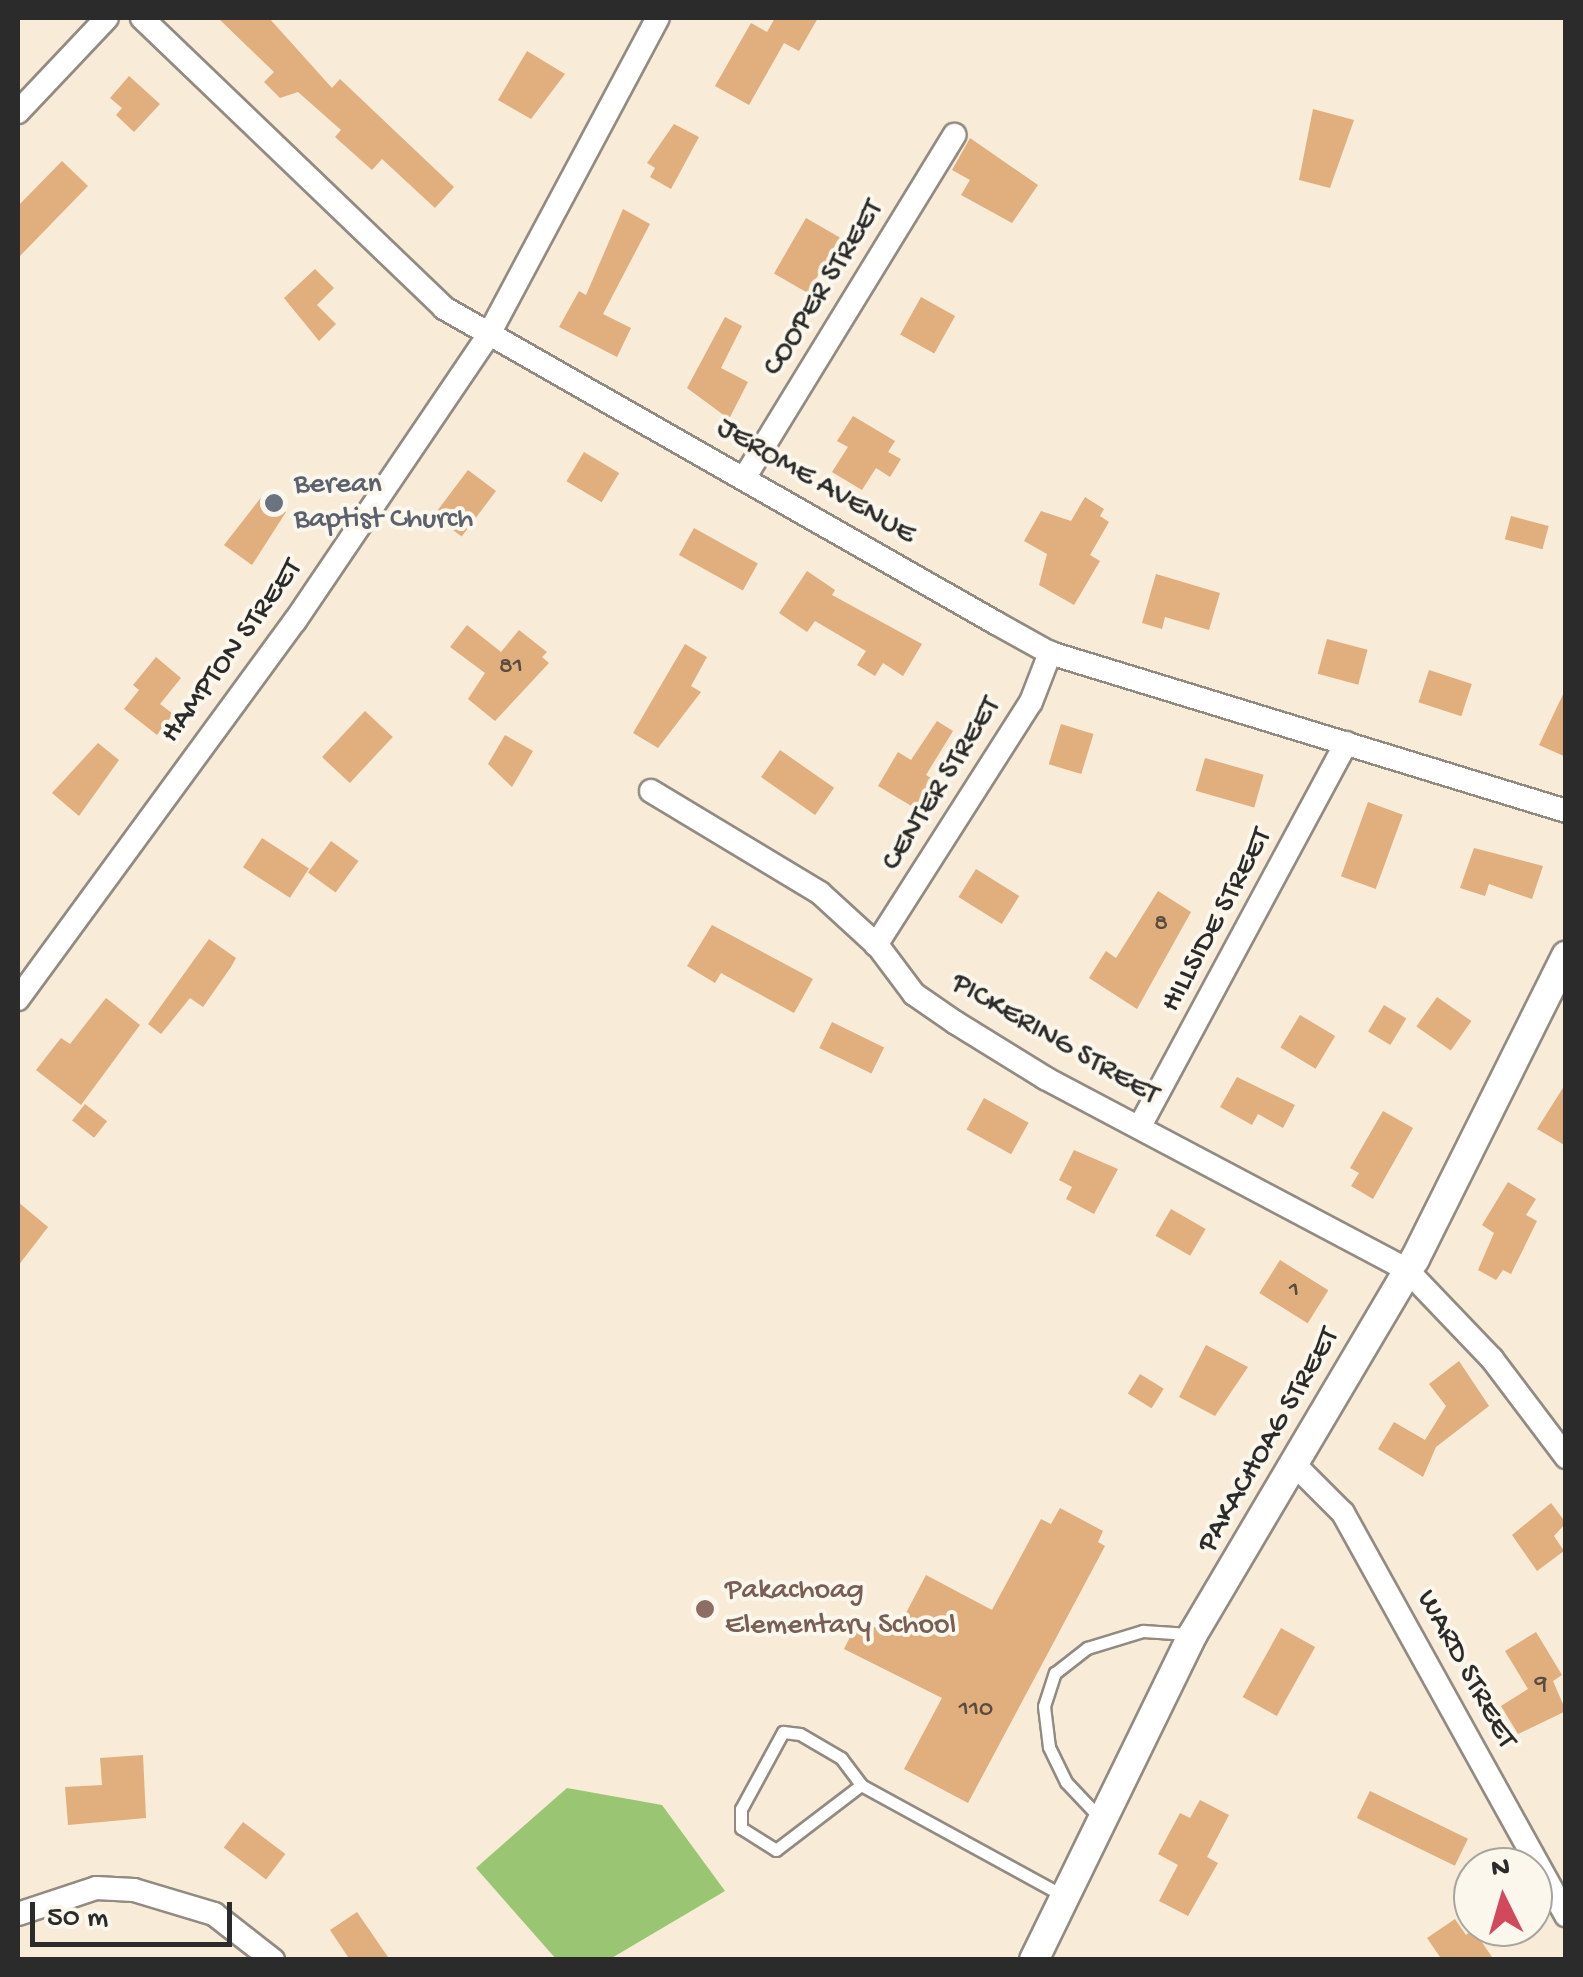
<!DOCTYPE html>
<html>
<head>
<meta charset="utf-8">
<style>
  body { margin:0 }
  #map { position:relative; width:1583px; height:1977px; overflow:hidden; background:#f8ebd8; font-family:"Gochi Hand",sans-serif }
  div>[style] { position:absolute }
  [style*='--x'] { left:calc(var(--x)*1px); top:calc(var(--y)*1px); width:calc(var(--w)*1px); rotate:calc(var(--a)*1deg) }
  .green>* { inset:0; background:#9ac673 }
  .building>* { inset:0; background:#e1ae7e; transform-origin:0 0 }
  .roads { filter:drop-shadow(2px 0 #928b82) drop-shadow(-2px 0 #928b82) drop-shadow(0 2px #928b82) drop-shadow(0 -2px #928b82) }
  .service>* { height:11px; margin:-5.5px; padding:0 5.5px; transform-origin:5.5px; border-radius:5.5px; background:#fff }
  .minor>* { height:22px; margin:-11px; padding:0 11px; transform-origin:11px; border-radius:11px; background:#fff }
  .tertiary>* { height:28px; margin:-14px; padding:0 14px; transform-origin:14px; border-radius:14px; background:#fff }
  .dots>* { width:28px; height:28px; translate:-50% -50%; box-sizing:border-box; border:5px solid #fbf7ec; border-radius:50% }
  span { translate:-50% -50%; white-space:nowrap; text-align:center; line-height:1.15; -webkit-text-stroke:8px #fbf7ec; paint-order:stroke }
  .number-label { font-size:25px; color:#584c40 }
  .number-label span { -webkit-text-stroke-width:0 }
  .street-label { font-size:30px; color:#2b2b2b }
  .worship-label { font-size:30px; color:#5b616d }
  .left { translate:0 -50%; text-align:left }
  .education-label { font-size:30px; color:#785e54 }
  .frame { position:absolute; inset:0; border:20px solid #2b2b2b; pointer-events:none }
  .north { position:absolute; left:1453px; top:1847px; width:100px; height:100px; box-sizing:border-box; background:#fbf7ec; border:2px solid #a8a59f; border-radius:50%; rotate:355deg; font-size:28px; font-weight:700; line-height:40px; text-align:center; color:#2b2b2b }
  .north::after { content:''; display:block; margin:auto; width:35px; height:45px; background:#d1495b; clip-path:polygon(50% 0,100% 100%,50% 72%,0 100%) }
  .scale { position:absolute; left:30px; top:1902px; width:202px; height:45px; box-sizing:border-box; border:5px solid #2b2b2b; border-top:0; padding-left:12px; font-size:30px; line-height:35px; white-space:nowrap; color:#2b2b2b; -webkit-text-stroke:8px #fbf7ec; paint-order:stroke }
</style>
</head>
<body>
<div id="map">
  <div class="green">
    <i style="clip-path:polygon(567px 1788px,662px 1805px,725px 1891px,610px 1959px,556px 1959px,476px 1868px)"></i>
  </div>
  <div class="building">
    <i style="clip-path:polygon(218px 18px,269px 18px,332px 88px,340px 79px,454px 187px,435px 208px,382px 159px,372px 170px,335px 137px,341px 130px,298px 92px,280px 98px,264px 82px,274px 72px)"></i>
    <i style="clip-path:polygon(775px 18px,818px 18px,799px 51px,784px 43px,749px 105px,715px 86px,751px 23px,767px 32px)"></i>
    <i style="clip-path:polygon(527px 51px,565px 74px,531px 119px,498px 100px)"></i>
    <i style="clip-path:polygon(129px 76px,160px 104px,134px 132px,116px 115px,122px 108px,110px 98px)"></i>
    <i style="clip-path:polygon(1313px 109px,1354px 120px,1330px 188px,1299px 180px)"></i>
    <i style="clip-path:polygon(674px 124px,699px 137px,671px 189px,650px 177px,655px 168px,647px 163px)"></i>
    <i style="clip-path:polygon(970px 138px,1038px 185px,1012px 223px,961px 195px,970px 180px,952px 170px)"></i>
    <i style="clip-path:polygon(62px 161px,88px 186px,18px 258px,18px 206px)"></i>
    <i style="clip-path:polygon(623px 209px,650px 224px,603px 314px,631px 328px,617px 357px,559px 327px,579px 291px,586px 295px)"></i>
    <i style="left:806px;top:218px;width:39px;height:64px;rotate:30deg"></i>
    <i style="clip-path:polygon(315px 269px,334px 288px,317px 305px,336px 324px,319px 341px,284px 298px)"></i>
    <i style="left:921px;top:297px;width:39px;height:43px;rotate:29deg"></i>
    <i style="clip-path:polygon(725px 317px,742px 326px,721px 368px,748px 382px,729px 419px,687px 388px)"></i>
    <i style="clip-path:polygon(853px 416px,895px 441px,888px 452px,901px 459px,890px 477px,876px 468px,862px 490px,832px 472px,848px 447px,837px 441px)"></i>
    <i style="left:584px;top:452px;width:41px;height:34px;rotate:31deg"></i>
    <i style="left:468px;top:470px;width:35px;height:57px;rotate:37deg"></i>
    <i style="clip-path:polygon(263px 495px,286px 512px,252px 565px,224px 545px)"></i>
    <i style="clip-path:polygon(1085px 497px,1104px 509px,1100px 516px,1109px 522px,1090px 555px,1100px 561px,1074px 605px,1039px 585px,1047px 554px,1024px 541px,1041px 511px,1071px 521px)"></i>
    <i style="left:1511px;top:516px;width:39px;height:24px;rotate:15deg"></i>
    <i style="left:694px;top:528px;width:73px;height:31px;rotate:29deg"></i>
    <i style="clip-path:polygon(807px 571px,835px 590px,832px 595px,922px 644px,903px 676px,883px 663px,875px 676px,857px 665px,866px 651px,815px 621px,807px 632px,779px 613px)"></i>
    <i style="clip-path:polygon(1156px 574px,1220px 593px,1209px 630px,1165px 617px,1162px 629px,1142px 623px)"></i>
    <i style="clip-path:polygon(467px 625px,501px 652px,519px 630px,547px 652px,542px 657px,549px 663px,495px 721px,468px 699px,485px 673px,450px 647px)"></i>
    <i style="left:1327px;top:639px;width:42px;height:36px;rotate:15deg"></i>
    <i style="clip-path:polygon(685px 644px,707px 657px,691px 686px,701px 692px,658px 748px,633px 733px)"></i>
    <i style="clip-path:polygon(156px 657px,181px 678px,160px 704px,173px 714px,157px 735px,124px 709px,139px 690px,133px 685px)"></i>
    <i style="left:1429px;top:670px;width:45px;height:34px;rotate:18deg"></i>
    <i style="clip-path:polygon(1566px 688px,1566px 757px,1539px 745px)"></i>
    <i style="left:365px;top:711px;width:38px;height:63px;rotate:43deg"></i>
    <i style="clip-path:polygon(937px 721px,953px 731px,926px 775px,936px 781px,918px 810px,878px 786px,898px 752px,911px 760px)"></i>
    <i style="left:1061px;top:724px;width:34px;height:42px;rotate:17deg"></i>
    <i style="clip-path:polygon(505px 735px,533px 751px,512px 787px,488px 764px)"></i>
    <i style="clip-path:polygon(98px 743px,119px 760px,79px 816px,52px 793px)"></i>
    <i style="left:780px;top:750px;width:66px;height:33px;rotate:35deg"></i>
    <i style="left:1205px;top:758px;width:61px;height:34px;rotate:16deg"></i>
    <i style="left:1368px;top:802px;width:37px;height:79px;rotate:20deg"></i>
    <i style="left:262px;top:838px;width:56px;height:35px;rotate:33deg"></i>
    <i style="left:331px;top:841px;width:34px;height:39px;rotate:36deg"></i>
    <i style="clip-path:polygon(1474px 848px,1543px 866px,1532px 899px,1489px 884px,1485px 896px,1460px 888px)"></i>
    <i style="left:976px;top:869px;width:51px;height:33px;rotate:32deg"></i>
    <i style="clip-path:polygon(1158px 891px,1191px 912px,1137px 1009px,1089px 978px,1106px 951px,1116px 958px)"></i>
    <i style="clip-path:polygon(712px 925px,813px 979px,794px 1013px,721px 973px,715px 983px,687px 966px)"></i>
    <i style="clip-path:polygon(209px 939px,236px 958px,231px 967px,203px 1007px,190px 998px,161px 1034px,148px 1024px)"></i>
    <i style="left:1437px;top:997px;width:42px;height:36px;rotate:35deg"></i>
    <i style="clip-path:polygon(106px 998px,140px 1025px,81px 1105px,36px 1070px,61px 1038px,70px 1044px)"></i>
    <i style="left:1384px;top:1005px;width:26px;height:31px;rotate:31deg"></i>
    <i style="left:1300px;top:1015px;width:41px;height:38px;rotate:31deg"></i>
    <i style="left:832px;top:1022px;width:58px;height:29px;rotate:26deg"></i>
    <i style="clip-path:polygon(1237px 1077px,1295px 1105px,1283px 1128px,1258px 1114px,1252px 1125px,1220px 1107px)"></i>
    <i style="clip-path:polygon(1566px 1083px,1566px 1146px,1537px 1129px)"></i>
    <i style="left:984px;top:1098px;width:51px;height:36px;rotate:29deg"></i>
    <i style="left:85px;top:1104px;width:28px;height:21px;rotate:38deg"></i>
    <i style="clip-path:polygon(1383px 1111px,1413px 1128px,1373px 1199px,1351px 1186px,1359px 1173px,1350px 1168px)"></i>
    <i style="clip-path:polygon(1074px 1150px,1118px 1169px,1094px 1214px,1066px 1199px,1072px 1187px,1059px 1180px)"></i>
    <i style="clip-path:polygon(1508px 1182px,1536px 1199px,1526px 1215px,1537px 1221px,1511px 1274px,1503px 1270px,1496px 1280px,1478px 1270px,1494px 1233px,1482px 1225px)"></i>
    <i style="clip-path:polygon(18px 1202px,48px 1227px,18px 1266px)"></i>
    <i style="left:1171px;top:1209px;width:40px;height:31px;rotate:30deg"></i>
    <i style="left:1280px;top:1260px;width:57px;height:39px;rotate:32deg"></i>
    <i style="clip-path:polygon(1206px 1345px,1248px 1367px,1215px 1416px,1179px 1397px)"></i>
    <i style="clip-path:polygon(1459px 1361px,1489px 1406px,1436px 1447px,1423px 1477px,1378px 1449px,1394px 1422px,1425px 1440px,1446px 1406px,1429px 1384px)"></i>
    <i style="left:1140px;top:1374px;width:28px;height:23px;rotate:32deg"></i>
    <i style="clip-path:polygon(1551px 1503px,1566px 1523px,1554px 1536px,1564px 1551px,1537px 1571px,1512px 1535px)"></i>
    <i style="clip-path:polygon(1060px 1508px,1103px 1531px,1098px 1542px,1105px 1546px,968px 1803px,904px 1769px,942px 1698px,844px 1649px,859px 1619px,890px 1635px,897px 1630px,926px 1575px,992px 1610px,1041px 1519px,1051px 1524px)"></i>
    <i style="left:1281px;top:1628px;width:39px;height:79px;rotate:29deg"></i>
    <i style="clip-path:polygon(1536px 1632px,1562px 1675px,1553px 1681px,1566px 1711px,1518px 1734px,1501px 1706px,1528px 1689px,1505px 1651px)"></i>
    <i style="clip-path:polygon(143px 1755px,146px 1818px,68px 1825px,65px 1787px,102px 1785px,100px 1758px)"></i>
    <i style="left:1370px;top:1791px;width:109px;height:30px;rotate:26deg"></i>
    <i style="clip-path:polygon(1200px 1800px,1229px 1815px,1207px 1857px,1218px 1863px,1188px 1916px,1159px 1901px,1178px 1865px,1158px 1854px,1180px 1813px,1190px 1818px)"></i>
    <i style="left:243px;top:1822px;width:53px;height:32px;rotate:37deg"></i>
    <i style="clip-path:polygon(357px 1912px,390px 1960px,350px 1960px,330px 1930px)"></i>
    <i style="clip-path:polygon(1455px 1919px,1466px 1935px,1473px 1929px,1494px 1960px,1442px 1960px,1427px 1938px)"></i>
  </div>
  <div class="roads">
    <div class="service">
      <i style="--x:861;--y:1785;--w:107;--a:142.6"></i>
      <i style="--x:776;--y:1850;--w:41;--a:-147.8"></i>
      <i style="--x:741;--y:1828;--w:19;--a:-90"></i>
      <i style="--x:741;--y:1809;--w:88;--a:-61.4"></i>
      <i style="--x:783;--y:1732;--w:17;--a:7"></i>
      <i style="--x:800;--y:1734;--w:48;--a:30.3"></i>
      <i style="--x:841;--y:1758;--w:34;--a:53"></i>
      <i style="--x:861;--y:1785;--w:231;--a:28.7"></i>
      <i style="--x:1101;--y:1819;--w:51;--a:-133.4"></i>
      <i style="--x:1066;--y:1782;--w:39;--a:-116"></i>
      <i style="--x:1049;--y:1747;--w:41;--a:-97"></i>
      <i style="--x:1044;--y:1706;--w:35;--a:-72"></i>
      <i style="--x:1055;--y:1673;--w:41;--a:-38"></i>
      <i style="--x:1087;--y:1648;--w:59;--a:-16.9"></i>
      <i style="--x:1143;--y:1631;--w:46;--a:3.7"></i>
    </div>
    <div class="minor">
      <i style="--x:142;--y:18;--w:419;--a:43.8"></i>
      <i style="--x:444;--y:308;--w:636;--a:29.71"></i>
      <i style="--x:996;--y:623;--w:62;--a:29.1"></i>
      <i style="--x:1050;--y:653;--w:540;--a:17.02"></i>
      <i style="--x:18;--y:112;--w:129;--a:-46.6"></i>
      <i style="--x:746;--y:475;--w:399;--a:-58.5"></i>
      <i style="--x:651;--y:791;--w:197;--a:31.1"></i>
      <i style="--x:820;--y:893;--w:79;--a:42.4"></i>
      <i style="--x:878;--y:946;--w:60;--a:53.1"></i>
      <i style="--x:914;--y:994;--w:51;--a:34.6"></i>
      <i style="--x:956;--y:1023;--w:105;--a:31.7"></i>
      <i style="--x:1045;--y:1078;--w:410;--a:27.9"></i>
      <i style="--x:1407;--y:1270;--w:123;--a:46.3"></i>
      <i style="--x:1492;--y:1359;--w:123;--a:52.9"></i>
      <i style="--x:876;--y:945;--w:288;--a:-57.5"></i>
      <i style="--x:1031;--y:702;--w:53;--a:-68.8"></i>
      <i style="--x:18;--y:999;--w:469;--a:-53.8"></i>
      <i style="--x:295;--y:621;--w:346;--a:-55.9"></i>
      <i style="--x:489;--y:334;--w:358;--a:-61.9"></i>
      <i style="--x:1140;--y:1126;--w:435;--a:-61.7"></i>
      <i style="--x:1296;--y:1466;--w:66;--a:45"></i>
      <i style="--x:1343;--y:1513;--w:460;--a:61"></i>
      <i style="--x:18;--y:1914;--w:82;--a:-18.4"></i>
      <i style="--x:96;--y:1888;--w:38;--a:3"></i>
      <i style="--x:134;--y:1890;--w:84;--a:16.7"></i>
      <i style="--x:214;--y:1914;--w:75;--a:37.9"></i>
    </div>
    <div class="tertiary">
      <i style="--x:1034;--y:1960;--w:363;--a:-64"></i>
      <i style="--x:1193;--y:1634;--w:436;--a:-59.4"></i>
      <i style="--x:1415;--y:1259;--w:339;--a:-63.5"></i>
    </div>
  </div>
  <div class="dots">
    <i style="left:274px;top:503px;background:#6b7280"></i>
    <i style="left:705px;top:1609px;background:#8d6e63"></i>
  </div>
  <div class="number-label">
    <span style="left:511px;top:668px">81</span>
    <span style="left:1161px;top:925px">8</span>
    <span style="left:1294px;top:1292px">1</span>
    <span style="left:1541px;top:1685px">9</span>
    <span style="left:976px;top:1711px">110</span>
  </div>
  <div class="street-label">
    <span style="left:825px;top:289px;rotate:-58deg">COOPER STREET</span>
    <span style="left:815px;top:483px;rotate:30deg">JEROME AVENUE</span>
    <span style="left:233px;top:652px;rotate:-54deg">HAMPTON STREET</span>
    <span style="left:943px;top:785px;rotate:-58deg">CENTER STREET</span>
    <span style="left:1218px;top:921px;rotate:-62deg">HILLSIDE STREET</span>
    <span style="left:1054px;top:1041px;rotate:30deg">PICKERING STREET</span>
    <span style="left:1270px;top:1441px;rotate:-60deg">PAKACHOAG STREET</span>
    <span style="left:1465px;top:1670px;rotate:61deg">WARD STREET</span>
  </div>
  <div class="worship-label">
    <span class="left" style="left:294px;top:503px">Berean<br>Baptist Church</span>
  </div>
  <div class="education-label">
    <span class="left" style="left:725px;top:1609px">Pakachoag<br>Elementary School</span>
  </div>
  <div class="frame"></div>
  <div class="north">N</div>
  <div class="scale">50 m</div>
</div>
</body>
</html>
